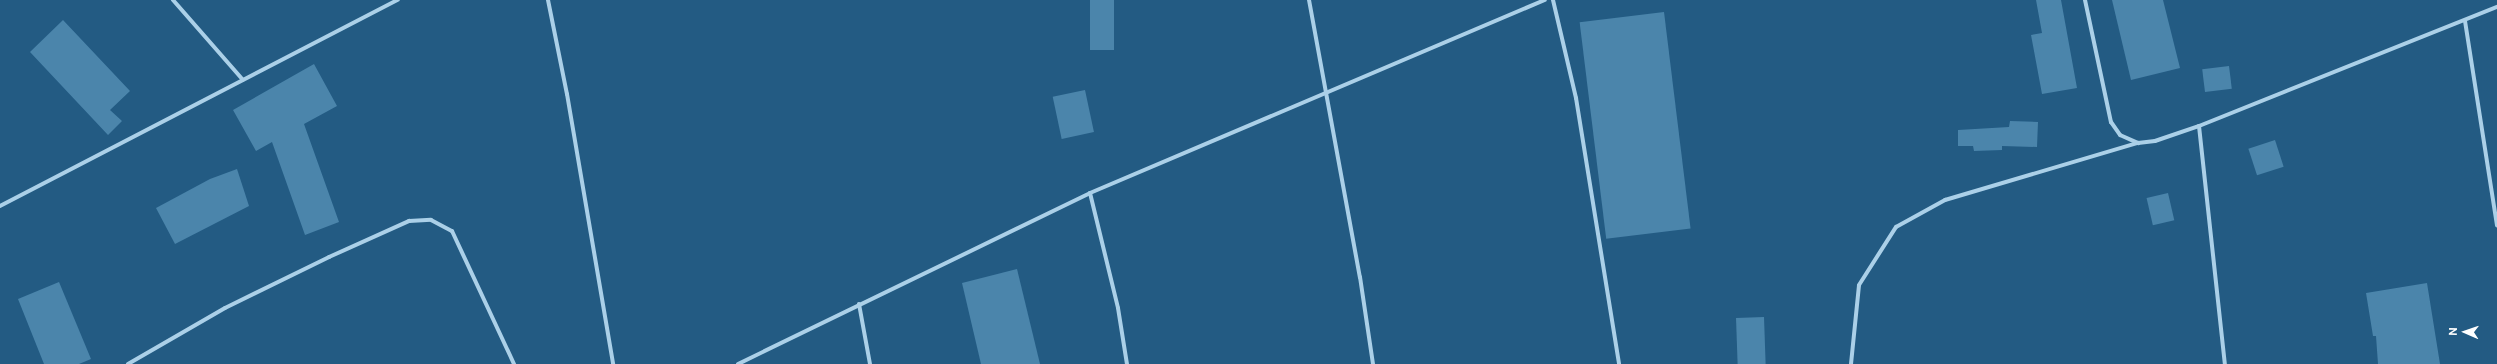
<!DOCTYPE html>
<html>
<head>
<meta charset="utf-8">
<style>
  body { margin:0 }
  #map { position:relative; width:2497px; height:364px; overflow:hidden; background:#235b83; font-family:"Public Sans",sans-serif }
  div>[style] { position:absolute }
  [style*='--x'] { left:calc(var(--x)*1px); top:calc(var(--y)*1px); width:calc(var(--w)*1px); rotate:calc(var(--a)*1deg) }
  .building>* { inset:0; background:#4b85ab; transform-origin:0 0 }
  .street>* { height:4px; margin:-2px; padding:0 2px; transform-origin:2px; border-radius:2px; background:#abd0e8 }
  span { translate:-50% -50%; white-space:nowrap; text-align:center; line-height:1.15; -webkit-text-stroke:3px #235b83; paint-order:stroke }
  .north { position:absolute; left:2445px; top:312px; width:40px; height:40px; -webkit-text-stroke:3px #235b83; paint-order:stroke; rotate:272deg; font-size:11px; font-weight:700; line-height:16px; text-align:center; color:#fff }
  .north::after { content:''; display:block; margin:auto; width:14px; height:18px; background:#fff; clip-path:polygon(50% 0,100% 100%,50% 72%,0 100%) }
</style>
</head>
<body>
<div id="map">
  <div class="building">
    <i style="left:1090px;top:0;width:24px;height:50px"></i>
    <i style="clip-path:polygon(2036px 0,2061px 0,2077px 88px,2042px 94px,2031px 35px,2042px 33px)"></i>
    <i style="clip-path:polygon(2112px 0,2163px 0,2180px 68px,2131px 80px)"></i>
    <i style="left:1664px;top:12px;width:218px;height:85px;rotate:83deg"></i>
    <i style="clip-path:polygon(63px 20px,130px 91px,110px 110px,122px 121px,108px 135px,30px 52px)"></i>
    <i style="clip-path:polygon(314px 64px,337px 106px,304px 124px,339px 222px,305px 235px,272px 142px,256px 151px,233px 110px)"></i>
    <i style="left:2229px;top:66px;width:23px;height:27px;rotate:83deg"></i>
    <i style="left:1085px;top:90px;width:43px;height:33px;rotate:78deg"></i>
    <i style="clip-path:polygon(2010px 121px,2038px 122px,2037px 147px,2002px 146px,2002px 150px,1974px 151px,1973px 146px,1958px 146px,1958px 130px,2009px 127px)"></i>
    <i style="left:2275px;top:140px;width:28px;height:28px;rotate:72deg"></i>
    <i style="clip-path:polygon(237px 169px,249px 206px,175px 244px,156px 208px,210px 179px)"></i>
    <i style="left:2168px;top:193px;width:28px;height:22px;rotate:77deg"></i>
    <i style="clip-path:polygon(1017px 269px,1040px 364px,981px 364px,962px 283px)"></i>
    <i style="clip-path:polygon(59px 282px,91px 359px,79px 364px,44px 364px,18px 299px)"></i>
    <i style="clip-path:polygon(2427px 283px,2440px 364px,2378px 364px,2376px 336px,2373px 336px,2366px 293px)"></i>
    <i style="left:1764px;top:317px;width:47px;height:28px;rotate:88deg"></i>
  </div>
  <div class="street">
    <i style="--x:173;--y:0;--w:106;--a:48.8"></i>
    <i style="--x:548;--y:0;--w:96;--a:78.6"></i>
    <i style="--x:567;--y:94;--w:274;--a:80.3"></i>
    <i style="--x:1309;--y:0;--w:282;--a:79.6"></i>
    <i style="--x:1360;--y:277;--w:88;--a:81.5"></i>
    <i style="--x:1553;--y:0;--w:101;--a:76.8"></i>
    <i style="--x:1576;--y:98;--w:269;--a:80.8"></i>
    <i style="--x:2085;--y:0;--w:125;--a:78"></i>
    <i style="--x:2111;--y:122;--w:16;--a:55"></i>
    <i style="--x:2120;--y:135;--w:20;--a:24"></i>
    <i style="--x:2138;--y:143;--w:17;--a:-7"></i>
    <i style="--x:2155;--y:141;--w:46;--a:-18.8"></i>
    <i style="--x:2199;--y:126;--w:321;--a:-21.8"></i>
    <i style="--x:2465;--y:21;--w:207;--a:81.1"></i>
    <i style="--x:2199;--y:126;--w:239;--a:83.8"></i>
    <i style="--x:1090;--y:193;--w:118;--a:76.3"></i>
    <i style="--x:1118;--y:308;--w:57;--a:80.9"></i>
    <i style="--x:0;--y:206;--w:448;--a:-27.4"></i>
    <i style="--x:859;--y:304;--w:61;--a:79.6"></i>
    <i style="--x:128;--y:364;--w:112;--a:-30"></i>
    <i style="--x:225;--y:308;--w:116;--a:-26.1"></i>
    <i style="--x:329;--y:257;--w:88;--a:-24.2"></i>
    <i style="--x:409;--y:221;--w:22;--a:-3"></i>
    <i style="--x:431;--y:220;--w:24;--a:28"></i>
    <i style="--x:452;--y:231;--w:147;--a:65"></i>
    <i style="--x:738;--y:364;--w:391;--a:-25.9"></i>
    <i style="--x:1090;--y:193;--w:494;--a:-23"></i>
    <i style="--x:1851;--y:364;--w:79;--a:-84.2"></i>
    <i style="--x:1859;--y:285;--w:69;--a:-57.5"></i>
    <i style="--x:1896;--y:227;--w:56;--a:-28.9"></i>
    <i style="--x:1945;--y:200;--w:201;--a:-16.5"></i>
  </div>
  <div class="north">N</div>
</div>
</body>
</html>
